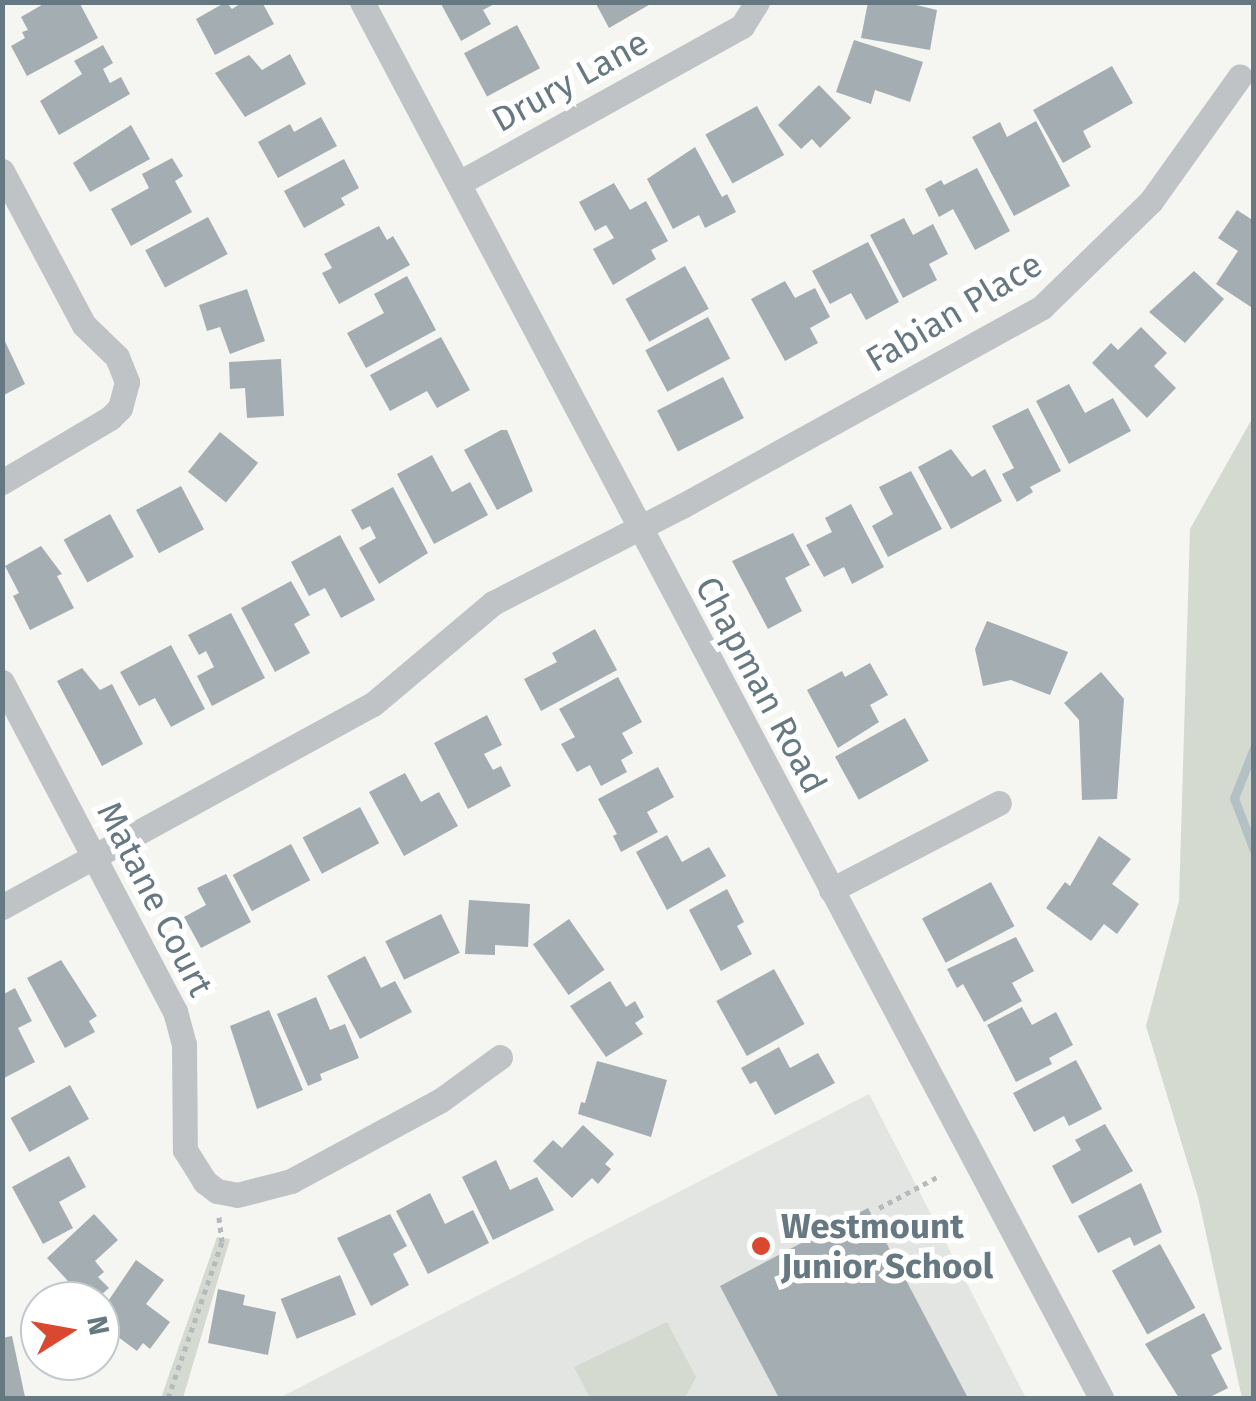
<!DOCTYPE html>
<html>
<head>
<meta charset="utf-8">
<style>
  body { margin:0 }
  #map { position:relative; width:1256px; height:1401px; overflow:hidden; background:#f5f5f2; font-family:"Fira Sans",sans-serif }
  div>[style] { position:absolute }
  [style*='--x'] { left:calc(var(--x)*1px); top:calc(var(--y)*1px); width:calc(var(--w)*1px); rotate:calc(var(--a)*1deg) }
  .built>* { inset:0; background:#e3e5e3 }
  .green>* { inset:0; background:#d5dad1 }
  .stream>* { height:9px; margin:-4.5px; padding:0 4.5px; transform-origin:4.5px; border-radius:4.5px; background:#b4c1c4 }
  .building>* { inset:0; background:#a4adb1; transform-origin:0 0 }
  .path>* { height:5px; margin-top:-2.5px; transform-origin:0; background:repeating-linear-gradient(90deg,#b7babc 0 5px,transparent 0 10px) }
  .street>* { height:25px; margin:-12.5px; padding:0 12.5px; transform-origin:12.5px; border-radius:12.5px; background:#bfc3c6 }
  .dots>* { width:28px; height:28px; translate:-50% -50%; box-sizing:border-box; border:5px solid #fff; border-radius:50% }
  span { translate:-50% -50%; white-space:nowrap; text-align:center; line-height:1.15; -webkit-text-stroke:10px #fff; paint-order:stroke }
  .street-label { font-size:35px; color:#667881 }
  .poi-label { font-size:35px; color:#667881; font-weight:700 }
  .left { translate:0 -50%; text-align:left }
  .frame { position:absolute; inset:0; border:5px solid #667881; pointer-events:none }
  .north { position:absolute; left:20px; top:1281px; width:100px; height:100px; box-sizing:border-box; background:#fff; border:2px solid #c2c9cd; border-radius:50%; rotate:79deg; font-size:28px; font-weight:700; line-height:40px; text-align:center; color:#667881 }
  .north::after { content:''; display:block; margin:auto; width:35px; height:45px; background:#d9482f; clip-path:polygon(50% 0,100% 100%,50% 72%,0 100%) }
</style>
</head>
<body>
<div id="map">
  <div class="built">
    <i style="clip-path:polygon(869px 1094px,1026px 1398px,279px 1398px)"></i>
  </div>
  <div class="green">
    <i style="clip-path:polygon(1253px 417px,1254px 1398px,1242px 1398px,1198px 1197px,1146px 1026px,1179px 901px,1190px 529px)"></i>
    <i style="clip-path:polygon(217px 1237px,230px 1239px,183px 1398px,161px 1398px)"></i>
    <i style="clip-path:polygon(667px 1322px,696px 1377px,685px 1398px,590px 1398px,574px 1367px)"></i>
  </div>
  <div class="stream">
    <i style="--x:1254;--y:748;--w:54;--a:111.8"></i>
    <i style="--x:1234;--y:798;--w:56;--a:69"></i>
  </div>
  <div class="building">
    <i style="clip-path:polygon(47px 2px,79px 2px,98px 38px,27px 76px,11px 46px,25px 38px,22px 32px,28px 30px,21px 17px)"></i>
    <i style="clip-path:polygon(226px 2px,232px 9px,243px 2px,262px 2px,274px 24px,215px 55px,196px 19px)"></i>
    <i style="clip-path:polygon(440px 2px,498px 2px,483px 10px,491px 24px,461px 41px)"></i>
    <i style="clip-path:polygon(595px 2px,654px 2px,609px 28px)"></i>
    <i style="clip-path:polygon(868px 2px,904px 2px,937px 10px,930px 50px,861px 38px)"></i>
    <i style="left:517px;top:25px;width:49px;height:60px;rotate:62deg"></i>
    <i style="clip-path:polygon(854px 40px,923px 62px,910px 102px,875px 90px,871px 104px,836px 92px)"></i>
    <i style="clip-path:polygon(103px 45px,113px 63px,103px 69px,110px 83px,121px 77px,130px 94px,59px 135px,40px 101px,82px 74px,74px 61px)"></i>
    <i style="clip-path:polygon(290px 54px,306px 84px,245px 117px,215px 73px,249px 55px,262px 70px)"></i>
    <i style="clip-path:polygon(1112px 66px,1133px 103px,1083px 131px,1091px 147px,1063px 163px,1033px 110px)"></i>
    <i style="clip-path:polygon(819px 85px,851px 118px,820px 148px,812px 139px,801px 149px,778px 125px)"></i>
    <i style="left:757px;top:106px;width:56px;height:59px;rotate:61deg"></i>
    <i style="clip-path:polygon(321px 117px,337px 146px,278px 178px,258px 142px,290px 124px,294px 132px)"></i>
    <i style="clip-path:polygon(1036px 121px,1070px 186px,1014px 216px,972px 137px,1000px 122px,1007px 137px)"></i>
    <i style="clip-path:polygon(131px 125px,150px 159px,90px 192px,73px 163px)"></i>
    <i style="clip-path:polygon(695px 147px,722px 197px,727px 194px,736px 212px,705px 228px,699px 215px,673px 229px,647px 179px)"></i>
    <i style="clip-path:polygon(172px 158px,183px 176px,175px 181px,192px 212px,131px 246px,111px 209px,149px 188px,142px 174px)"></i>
    <i style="clip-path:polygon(344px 159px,359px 188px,341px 198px,345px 205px,304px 228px,284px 191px)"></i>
    <i style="clip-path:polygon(977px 168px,1010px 231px,975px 250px,953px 209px,939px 217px,925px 189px,941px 180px,944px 185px)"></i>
    <i style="clip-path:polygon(614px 183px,630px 210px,646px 201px,668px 241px,651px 250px,656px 259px,613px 285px,593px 249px,614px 238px,606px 225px,595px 231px,579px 202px)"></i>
    <i style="clip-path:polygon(1237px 210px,1254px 221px,1254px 309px,1216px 284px,1238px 251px,1218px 238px)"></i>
    <i style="left:208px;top:217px;width:42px;height:71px;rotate:62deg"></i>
    <i style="clip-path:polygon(904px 218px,913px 235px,933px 224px,948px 254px,929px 264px,937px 280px,903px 298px,870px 235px)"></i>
    <i style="clip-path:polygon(379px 226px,387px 240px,393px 236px,410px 265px,339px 304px,322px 273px,332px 268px,324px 254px)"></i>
    <i style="clip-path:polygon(868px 242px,899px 302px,866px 320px,851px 293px,830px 304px,812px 271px)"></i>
    <i style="left:685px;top:266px;width:49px;height:68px;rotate:61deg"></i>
    <i style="clip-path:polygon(1194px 271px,1224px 299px,1185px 343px,1149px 312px)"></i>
    <i style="clip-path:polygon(407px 276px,436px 330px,366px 368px,347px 333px,384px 313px,374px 294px)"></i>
    <i style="clip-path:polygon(785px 281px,795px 298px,815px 288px,830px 317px,810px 328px,818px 343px,785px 361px,751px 299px)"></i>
    <i style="clip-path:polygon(247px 289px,265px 341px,230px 354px,220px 327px,207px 331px,199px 305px)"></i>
    <i style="left:708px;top:317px;width:47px;height:71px;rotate:62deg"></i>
    <i style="clip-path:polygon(1141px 327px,1167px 353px,1154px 366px,1176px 388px,1147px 418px,1092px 363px,1111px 343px,1118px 350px)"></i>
    <i style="clip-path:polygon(2px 335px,25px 384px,2px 396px)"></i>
    <i style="clip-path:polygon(441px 337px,470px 390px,437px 408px,427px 391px,390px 411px,370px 375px)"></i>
    <i style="clip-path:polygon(281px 359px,284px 416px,247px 418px,245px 388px,230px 389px,229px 362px)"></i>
    <i style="left:723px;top:377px;width:46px;height:74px;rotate:63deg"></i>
    <i style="clip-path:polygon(1069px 384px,1085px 413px,1113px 398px,1131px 431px,1069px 464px,1036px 401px)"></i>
    <i style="clip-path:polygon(1028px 408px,1061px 471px,1030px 487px,1033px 492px,1017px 502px,1002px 474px,1014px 468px,992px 426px)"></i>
    <i style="clip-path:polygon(501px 430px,507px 430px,533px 491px,497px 510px,464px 450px)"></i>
    <i style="left:220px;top:432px;width:49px;height:51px;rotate:39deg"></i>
    <i style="clip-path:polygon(951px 449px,972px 477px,985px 469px,1002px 501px,951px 529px,918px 467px)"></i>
    <i style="clip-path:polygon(432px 455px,452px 492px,470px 482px,488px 515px,434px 544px,397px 474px)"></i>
    <i style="clip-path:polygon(911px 471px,942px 529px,888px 557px,872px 526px,893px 514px,879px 487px)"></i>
    <i style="left:181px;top:486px;width:49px;height:51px;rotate:62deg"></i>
    <i style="clip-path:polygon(393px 487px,428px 553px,379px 584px,359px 548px,376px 538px,370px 526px,362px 530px,351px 510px)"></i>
    <i style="clip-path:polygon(851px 504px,884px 567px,852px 584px,844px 567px,824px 577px,806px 545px,832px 532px,825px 518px)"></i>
    <i style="left:110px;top:514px;width:49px;height:53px;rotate:61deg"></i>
    <i style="clip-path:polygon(793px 533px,810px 565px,785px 578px,802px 611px,768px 629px,732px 561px)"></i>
    <i style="clip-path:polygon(340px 535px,375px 600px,341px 618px,325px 588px,309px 596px,291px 562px)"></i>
    <i style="clip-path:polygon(41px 546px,62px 574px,57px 576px,74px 608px,30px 630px,13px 596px,19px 593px,5px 566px)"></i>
    <i style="clip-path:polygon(291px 581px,310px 615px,294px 624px,310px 653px,275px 672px,241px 608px)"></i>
    <i style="clip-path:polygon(231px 613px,265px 678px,212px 706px,197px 676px,214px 667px,206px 651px,199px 655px,188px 635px)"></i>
    <i style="clip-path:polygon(987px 621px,1068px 652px,1050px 695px,1011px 680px,983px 686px,975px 649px)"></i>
    <i style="clip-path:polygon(595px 629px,617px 670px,541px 711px,524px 679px,557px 662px,552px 653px)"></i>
    <i style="clip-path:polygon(171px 645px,205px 709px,171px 727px,155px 698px,139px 706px,120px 672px)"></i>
    <i style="clip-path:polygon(870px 663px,888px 695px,870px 705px,879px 722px,838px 748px,807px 690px,842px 671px,845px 677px)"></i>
    <i style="clip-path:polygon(82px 668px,100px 690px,112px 684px,143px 744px,102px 766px,57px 681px)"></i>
    <i style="clip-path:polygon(1101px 672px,1124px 699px,1117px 799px,1082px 800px,1079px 720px,1064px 703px)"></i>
    <i style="clip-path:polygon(618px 677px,642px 722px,622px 733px,633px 753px,621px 760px,627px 772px,601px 786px,590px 765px,577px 772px,561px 744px,575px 737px,559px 709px)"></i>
    <i style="clip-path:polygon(487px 715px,502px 745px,484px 754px,493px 770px,501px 766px,511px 786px,468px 809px,434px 743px)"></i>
    <i style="left:905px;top:718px;width:49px;height:80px;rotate:61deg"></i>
    <i style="clip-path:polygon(658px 767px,674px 797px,647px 812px,658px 832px,621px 852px,613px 836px,617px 834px,598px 799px)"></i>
    <i style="clip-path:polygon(405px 773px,421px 802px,439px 792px,458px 826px,404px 856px,369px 792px)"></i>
    <i style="left:360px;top:807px;width:41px;height:65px;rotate:62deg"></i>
    <i style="clip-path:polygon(667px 835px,682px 862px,709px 847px,726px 876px,667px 910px,636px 852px)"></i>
    <i style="clip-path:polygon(1099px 836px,1131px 859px,1112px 884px,1139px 904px,1117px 934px,1104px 924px,1091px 941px,1046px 908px,1065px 882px,1070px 886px)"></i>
    <i style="left:291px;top:844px;width:41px;height:66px;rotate:62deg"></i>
    <i style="clip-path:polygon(226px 874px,251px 922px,201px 948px,184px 917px,206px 905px,197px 888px)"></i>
    <i style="left:991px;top:882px;width:50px;height:78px;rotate:62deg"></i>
    <i style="clip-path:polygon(727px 889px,744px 922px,737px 926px,752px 954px,721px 971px,689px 910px)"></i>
    <i style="clip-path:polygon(469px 900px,530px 904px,528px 947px,495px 945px,495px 955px,465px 954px)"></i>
    <i style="left:441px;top:914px;width:43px;height:62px;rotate:64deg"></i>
    <i style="left:569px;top:919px;width:62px;height:44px;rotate:55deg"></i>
    <i style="clip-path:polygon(1016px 937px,1034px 971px,1012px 983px,1022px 1001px,984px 1022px,963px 984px,957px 988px,947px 969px)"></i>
    <i style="clip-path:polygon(365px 956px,381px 988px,395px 981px,412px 1012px,360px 1039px,327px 976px)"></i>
    <i style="clip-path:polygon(61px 960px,97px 1016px,89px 1021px,95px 1032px,65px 1048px,27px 978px)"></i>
    <i style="left:774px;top:969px;width:63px;height:66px;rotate:61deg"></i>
    <i style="clip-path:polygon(610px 981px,626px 1007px,635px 1001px,644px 1017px,635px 1023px,643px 1034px,606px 1057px,570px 1006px)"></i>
    <i style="clip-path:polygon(15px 988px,32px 1021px,18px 1028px,35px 1062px,2px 1079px,2px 995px)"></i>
    <i style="clip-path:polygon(316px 997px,330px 1030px,345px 1024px,359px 1058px,320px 1074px,322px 1080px,308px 1086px,277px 1014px)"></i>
    <i style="clip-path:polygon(1022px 1007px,1032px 1025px,1056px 1012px,1073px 1045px,1049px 1058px,1052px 1064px,1016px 1082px,987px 1025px)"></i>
    <i style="clip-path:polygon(269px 1010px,303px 1090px,257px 1109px,230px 1026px)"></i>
    <i style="clip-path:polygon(779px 1047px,790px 1068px,818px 1053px,835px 1083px,775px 1115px,756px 1081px,750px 1084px,741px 1068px)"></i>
    <i style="clip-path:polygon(1076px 1060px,1102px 1109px,1069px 1126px,1064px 1116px,1034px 1132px,1013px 1093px)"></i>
    <i style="clip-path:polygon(597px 1061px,667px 1080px,651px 1137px,578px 1114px,581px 1102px,585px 1103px)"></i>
    <i style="left:70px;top:1085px;width:39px;height:68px;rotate:61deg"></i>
    <i style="clip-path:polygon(1105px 1124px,1133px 1171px,1072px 1204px,1052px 1166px,1081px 1150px,1075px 1140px)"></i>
    <i style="clip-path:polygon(583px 1125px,614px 1154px,605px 1164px,611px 1169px,598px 1184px,592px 1178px,572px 1198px,533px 1161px,553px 1140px,562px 1148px)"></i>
    <i style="clip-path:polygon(69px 1156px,86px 1187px,59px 1202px,73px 1228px,43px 1244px,12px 1187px)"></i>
    <i style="clip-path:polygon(496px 1160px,510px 1190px,537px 1177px,554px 1210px,493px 1240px,462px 1177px)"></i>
    <i style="clip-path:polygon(1141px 1183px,1162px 1232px,1134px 1246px,1130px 1237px,1098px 1253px,1078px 1216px)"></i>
    <i style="clip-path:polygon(430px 1193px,445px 1224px,473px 1210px,489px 1243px,428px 1274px,396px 1211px)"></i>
    <i style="clip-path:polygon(868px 1208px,968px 1398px,779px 1398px,720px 1286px)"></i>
    <i style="clip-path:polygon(94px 1214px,118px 1240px,95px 1261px,104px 1272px,98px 1277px,109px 1288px,94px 1301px,66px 1301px,77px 1291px,47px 1258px)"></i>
    <i style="clip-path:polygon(390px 1214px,407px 1246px,393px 1254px,409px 1285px,371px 1306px,337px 1238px)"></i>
    <i style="left:1160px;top:1244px;width:73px;height:55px;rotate:61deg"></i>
    <i style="clip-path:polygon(136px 1260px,164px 1280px,146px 1304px,170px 1322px,150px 1349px,143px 1343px,137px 1351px,114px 1334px,120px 1327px,100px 1313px)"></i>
    <i style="left:340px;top:1275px;width:43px;height:64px;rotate:68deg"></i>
    <i style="clip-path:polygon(218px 1289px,245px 1295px,243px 1305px,276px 1312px,268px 1355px,208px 1343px)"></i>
    <i style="clip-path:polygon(1204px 1313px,1222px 1349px,1211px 1355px,1228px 1388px,1208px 1398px,1179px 1398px,1145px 1344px)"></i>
    <i style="clip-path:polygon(12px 1336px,25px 1397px,2px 1398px,2px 1338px)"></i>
  </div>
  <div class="path">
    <i style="--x:879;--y:1208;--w:70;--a:-28"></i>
    <i style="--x:168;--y:1398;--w:165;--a:-70.9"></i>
    <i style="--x:222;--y:1242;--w:26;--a:-97"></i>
  </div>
  <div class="street">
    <i style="--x:362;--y:2;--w:1580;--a:62.1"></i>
    <i style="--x:2;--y:171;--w:174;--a:62"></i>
    <i style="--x:84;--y:325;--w:46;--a:44.1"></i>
    <i style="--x:117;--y:357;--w:27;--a:68"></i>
    <i style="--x:127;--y:382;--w:27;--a:105"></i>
    <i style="--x:120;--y:408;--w:14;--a:135"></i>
    <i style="--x:110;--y:418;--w:126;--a:149.3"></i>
    <i style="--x:459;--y:183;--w:324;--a:-29"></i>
    <i style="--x:742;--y:26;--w:28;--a:-58"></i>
    <i style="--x:2;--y:682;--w:372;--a:62.3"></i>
    <i style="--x:175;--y:1011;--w:35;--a:75"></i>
    <i style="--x:184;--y:1045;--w:105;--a:89.5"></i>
    <i style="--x:185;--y:1150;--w:38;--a:58"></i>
    <i style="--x:205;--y:1182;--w:15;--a:37"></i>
    <i style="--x:217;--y:1191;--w:20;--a:11"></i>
    <i style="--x:237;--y:1195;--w:56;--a:-14.5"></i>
    <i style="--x:291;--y:1181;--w:170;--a:-28.4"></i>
    <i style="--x:441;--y:1100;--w:73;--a:-36.1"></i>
    <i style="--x:831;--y:890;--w:189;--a:-27.4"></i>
    <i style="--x:2;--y:907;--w:423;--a:-28.7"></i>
    <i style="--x:373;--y:704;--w:157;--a:-40.1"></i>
    <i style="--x:493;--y:603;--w:212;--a:-27.2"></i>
    <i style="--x:682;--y:506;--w:411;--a:-28.9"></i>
    <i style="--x:1042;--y:307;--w:152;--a:-44.2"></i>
    <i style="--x:1151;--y:201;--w:153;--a:-54.5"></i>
  </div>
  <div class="dots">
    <i style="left:761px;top:1246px;background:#d9482f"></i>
  </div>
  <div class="street-label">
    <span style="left:570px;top:81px;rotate:-29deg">Drury Lane</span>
    <span style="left:954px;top:312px;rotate:-31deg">Fabian Place</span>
    <span style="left:761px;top:685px;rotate:62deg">Chapman Road</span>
    <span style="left:155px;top:899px;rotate:63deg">Matane Court</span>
  </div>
  <div class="poi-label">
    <span class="left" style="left:781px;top:1246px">Westmount<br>Junior School</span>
  </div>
  <div class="frame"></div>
  <div class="north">N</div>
</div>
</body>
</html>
